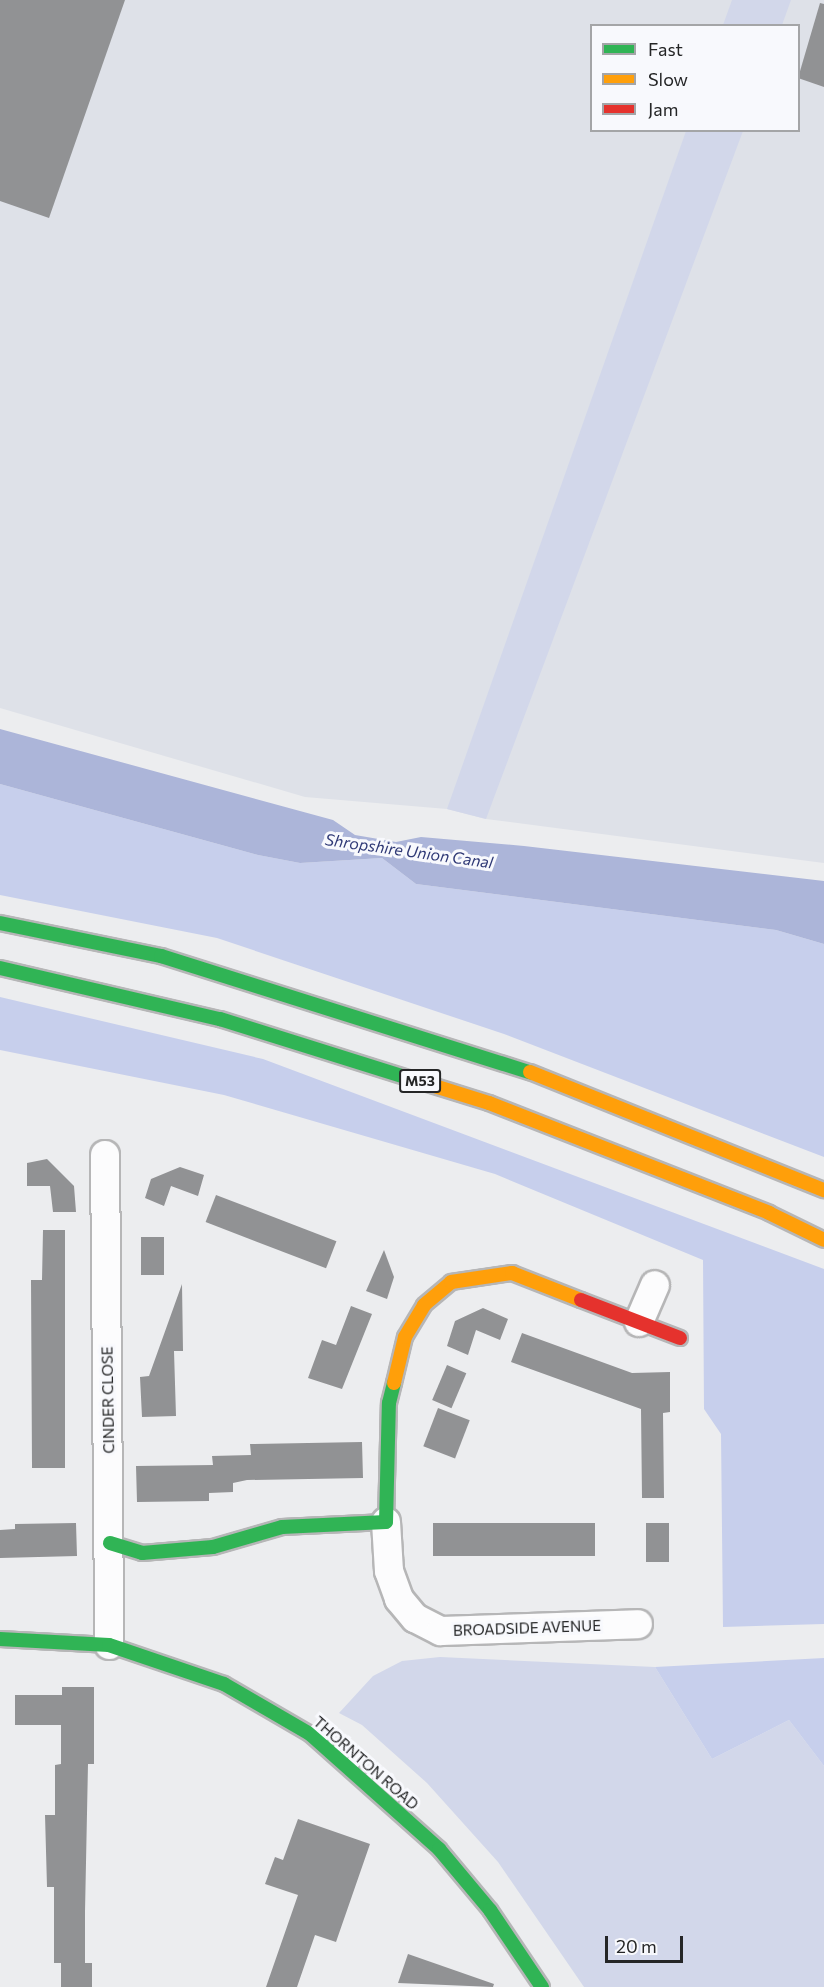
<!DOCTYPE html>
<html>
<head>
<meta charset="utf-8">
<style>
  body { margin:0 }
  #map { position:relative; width:824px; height:1987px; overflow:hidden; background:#ecedef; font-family:Commissioner,sans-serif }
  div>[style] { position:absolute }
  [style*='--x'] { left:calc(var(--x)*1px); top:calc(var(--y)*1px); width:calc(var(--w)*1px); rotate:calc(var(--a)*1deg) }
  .built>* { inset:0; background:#dee1e8 }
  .green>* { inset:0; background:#d2d7ea }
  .forest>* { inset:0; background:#c7cfec }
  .water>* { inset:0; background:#acb5d9 }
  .building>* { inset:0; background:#919294; transform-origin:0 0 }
  .roads { filter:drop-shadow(2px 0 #b6b6b7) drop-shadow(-2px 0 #b6b6b7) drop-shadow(0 2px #b6b6b7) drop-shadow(0 -2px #b6b6b7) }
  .street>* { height:28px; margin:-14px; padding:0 14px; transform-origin:14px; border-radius:14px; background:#fcfcfd }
  .fast>* { height:14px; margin:-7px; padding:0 7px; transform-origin:7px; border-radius:7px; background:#30b455 }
  .slow>* { height:14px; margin:-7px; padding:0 7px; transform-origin:7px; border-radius:7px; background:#ff9f0a }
  .jam>* { height:14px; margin:-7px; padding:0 7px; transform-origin:7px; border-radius:7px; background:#e5322d }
  span { translate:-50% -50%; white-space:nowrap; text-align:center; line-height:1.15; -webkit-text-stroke:6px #f8f9fd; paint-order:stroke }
  .shield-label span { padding:2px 4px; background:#f8f9fd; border:2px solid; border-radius:4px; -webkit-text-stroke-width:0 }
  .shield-label { font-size:14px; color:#252627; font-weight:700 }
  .street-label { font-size:15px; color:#252627 }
  .water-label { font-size:16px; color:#2f3976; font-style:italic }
  .legend { position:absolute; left:590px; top:24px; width:210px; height:108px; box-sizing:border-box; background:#f8f9fd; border:2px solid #a4a5a7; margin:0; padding:8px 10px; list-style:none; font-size:18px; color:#252627 }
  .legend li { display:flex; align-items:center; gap:12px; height:30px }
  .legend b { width:30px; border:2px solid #a4a5a7 }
  .scale { position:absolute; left:605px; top:1936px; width:78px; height:27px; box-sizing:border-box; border:3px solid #252627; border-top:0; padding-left:8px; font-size:18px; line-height:21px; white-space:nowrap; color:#252627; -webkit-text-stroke:4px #f8f9fd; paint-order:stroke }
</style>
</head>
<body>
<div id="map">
  <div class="built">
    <i style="clip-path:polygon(evenodd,0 0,824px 0,824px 863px,486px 819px,447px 809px,305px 797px,0 708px,0 0,592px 26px,798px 26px,798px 130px,592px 130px,592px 26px)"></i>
  </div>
  <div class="green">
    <i style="clip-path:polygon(732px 0,791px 0,782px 25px,723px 25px)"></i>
    <i style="clip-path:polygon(686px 131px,743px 131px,486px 819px,447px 809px)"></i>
    <i style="clip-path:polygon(440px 1657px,655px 1667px,712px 1759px,789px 1720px,824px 1766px,824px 1987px,584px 1987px,498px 1862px,427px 1783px,362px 1725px,339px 1713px,373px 1676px,402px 1661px)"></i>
  </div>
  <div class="forest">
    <i style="clip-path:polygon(0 784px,258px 855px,300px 863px,382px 858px,416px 884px,776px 930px,824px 944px,824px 1157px,504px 1034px,217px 938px,0 895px)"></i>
    <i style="clip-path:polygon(0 997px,263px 1059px,824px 1269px,824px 1624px,723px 1627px,721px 1434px,704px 1409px,703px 1260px,495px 1174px,224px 1095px,0 1050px)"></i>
    <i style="clip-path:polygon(824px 1658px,824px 1766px,789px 1720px,712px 1759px,655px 1667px)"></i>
  </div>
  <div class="water">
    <i style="clip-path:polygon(0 729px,333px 820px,355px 835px,396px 842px,421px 837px,524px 846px,824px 881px,824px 944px,776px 930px,416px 884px,382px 858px,300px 863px,258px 855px,0 784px)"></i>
  </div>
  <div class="building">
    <i style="clip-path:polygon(0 0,125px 0,49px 218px,0 201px)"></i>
    <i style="clip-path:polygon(820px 3px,824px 4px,824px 87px,798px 78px)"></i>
    <i style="clip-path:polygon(47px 1159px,74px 1186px,76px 1212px,53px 1212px,50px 1186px,27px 1186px,27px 1163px)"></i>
    <i style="clip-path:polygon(180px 1167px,204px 1175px,198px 1196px,171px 1186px,164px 1206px,145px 1198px,151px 1179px)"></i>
    <i style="left:216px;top:1195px;width:129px;height:29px;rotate:21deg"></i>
    <i style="clip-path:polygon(43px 1230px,65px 1230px,65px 1468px,32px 1468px,31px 1280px,42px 1280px)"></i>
    <i style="left:141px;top:1237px;width:23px;height:38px"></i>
    <i style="clip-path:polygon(384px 1250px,394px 1277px,387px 1299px,366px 1291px)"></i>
    <i style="clip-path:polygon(182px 1284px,183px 1351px,174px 1351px,176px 1416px,142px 1417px,140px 1377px,149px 1376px)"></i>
    <i style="clip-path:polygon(351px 1306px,372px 1314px,342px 1389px,308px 1378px,322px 1340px,336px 1345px)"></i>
    <i style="clip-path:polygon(483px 1308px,508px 1319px,500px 1340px,476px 1330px,468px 1355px,447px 1346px,455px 1321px)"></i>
    <i style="clip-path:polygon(522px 1333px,632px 1373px,670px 1372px,670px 1412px,663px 1413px,664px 1498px,642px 1498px,641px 1409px,511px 1362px)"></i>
    <i style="left:447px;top:1365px;width:21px;height:38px;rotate:23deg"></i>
    <i style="left:438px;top:1408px;width:34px;height:41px;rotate:21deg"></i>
    <i style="clip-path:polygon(362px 1442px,363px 1478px,247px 1480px,233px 1483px,233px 1492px,209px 1493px,209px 1501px,137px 1502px,136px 1466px,213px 1465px,212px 1456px,251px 1455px,250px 1444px)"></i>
    <i style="clip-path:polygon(76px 1523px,77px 1556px,0 1558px,0 1530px,15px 1529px,15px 1524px)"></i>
    <i style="left:433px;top:1523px;width:162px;height:33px"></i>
    <i style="left:646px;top:1523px;width:23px;height:39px"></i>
    <i style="clip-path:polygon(62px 1687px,94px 1687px,94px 1764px,88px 1764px,85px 1912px,85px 1963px,92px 1963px,92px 1987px,61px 1987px,61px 1963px,54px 1963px,54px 1887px,47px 1887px,45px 1815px,55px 1815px,55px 1765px,61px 1764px,61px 1725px,15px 1725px,15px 1695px,62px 1695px)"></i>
    <i style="clip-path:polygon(298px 1819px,370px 1844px,336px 1942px,315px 1935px,297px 1987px,266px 1987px,298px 1895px,265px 1884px,275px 1857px,283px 1860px)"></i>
    <i style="clip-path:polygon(408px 1954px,494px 1984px,493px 1987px,398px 1983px)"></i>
  </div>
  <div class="roads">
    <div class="street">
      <i style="--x:105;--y:1155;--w:490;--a:89.5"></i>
      <i style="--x:639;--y:1322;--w:40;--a:-66.6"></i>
      <i style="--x:386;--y:1522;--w:49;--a:86.5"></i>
      <i style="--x:389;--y:1571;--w:30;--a:70"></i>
      <i style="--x:399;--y:1599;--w:25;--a:50"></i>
      <i style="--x:415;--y:1618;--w:29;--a:27"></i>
      <i style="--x:441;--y:1631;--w:197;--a:-2"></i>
    </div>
    <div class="fast">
      <i style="--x:0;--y:923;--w:164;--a:11.6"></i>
      <i style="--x:161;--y:956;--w:387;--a:17.5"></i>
      <i style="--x:0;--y:968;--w:226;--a:13.1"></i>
      <i style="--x:220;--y:1019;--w:201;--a:17.4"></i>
      <i style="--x:110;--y:1543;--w:34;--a:17"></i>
      <i style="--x:142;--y:1553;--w:71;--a:-4.8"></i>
      <i style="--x:213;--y:1547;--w:72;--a:-16.2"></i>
      <i style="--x:282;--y:1527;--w:104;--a:-2.8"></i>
      <i style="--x:386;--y:1522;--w:119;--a:-88.6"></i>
      <i style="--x:389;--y:1403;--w:21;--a:-76"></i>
      <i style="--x:0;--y:1639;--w:109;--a:3.2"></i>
      <i style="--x:109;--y:1645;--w:121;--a:18.7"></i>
      <i style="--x:224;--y:1684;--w:99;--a:30.2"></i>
      <i style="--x:310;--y:1734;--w:173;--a:41.7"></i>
      <i style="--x:439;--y:1849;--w:80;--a:50.1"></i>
      <i style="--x:490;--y:1910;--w:93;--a:56"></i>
    </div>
    <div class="slow">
      <i style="--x:530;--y:1072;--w:317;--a:21.9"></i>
      <i style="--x:412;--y:1079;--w:81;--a:17.3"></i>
      <i style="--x:489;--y:1103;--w:301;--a:21.4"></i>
      <i style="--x:769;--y:1213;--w:61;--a:26.1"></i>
      <i style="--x:394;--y:1383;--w:47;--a:-76.6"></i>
      <i style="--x:405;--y:1337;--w:37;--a:-59"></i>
      <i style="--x:424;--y:1305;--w:35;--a:-40"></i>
      <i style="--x:451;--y:1282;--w:62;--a:-8.4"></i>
      <i style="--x:512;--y:1273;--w:74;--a:21.4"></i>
    </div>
    <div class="jam">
      <i style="--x:581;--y:1300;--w:106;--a:21"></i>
    </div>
  </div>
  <div class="shield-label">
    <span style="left:420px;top:1081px">M53</span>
  </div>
  <div class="street-label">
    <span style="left:108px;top:1400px;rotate:-91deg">CINDER CLOSE</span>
    <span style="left:527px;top:1628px;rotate:-2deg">BROADSIDE AVENUE</span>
    <span style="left:366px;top:1763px;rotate:41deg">THORNTON ROAD</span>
  </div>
  <div class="water-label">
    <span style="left:409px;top:851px;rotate:8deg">Shropshire Union Canal</span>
  </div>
  <ul class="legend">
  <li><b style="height:8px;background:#30b455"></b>Fast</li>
  <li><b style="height:8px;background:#ff9f0a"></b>Slow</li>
  <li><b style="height:8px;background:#e5322d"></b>Jam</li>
  </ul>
  <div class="scale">20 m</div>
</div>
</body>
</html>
